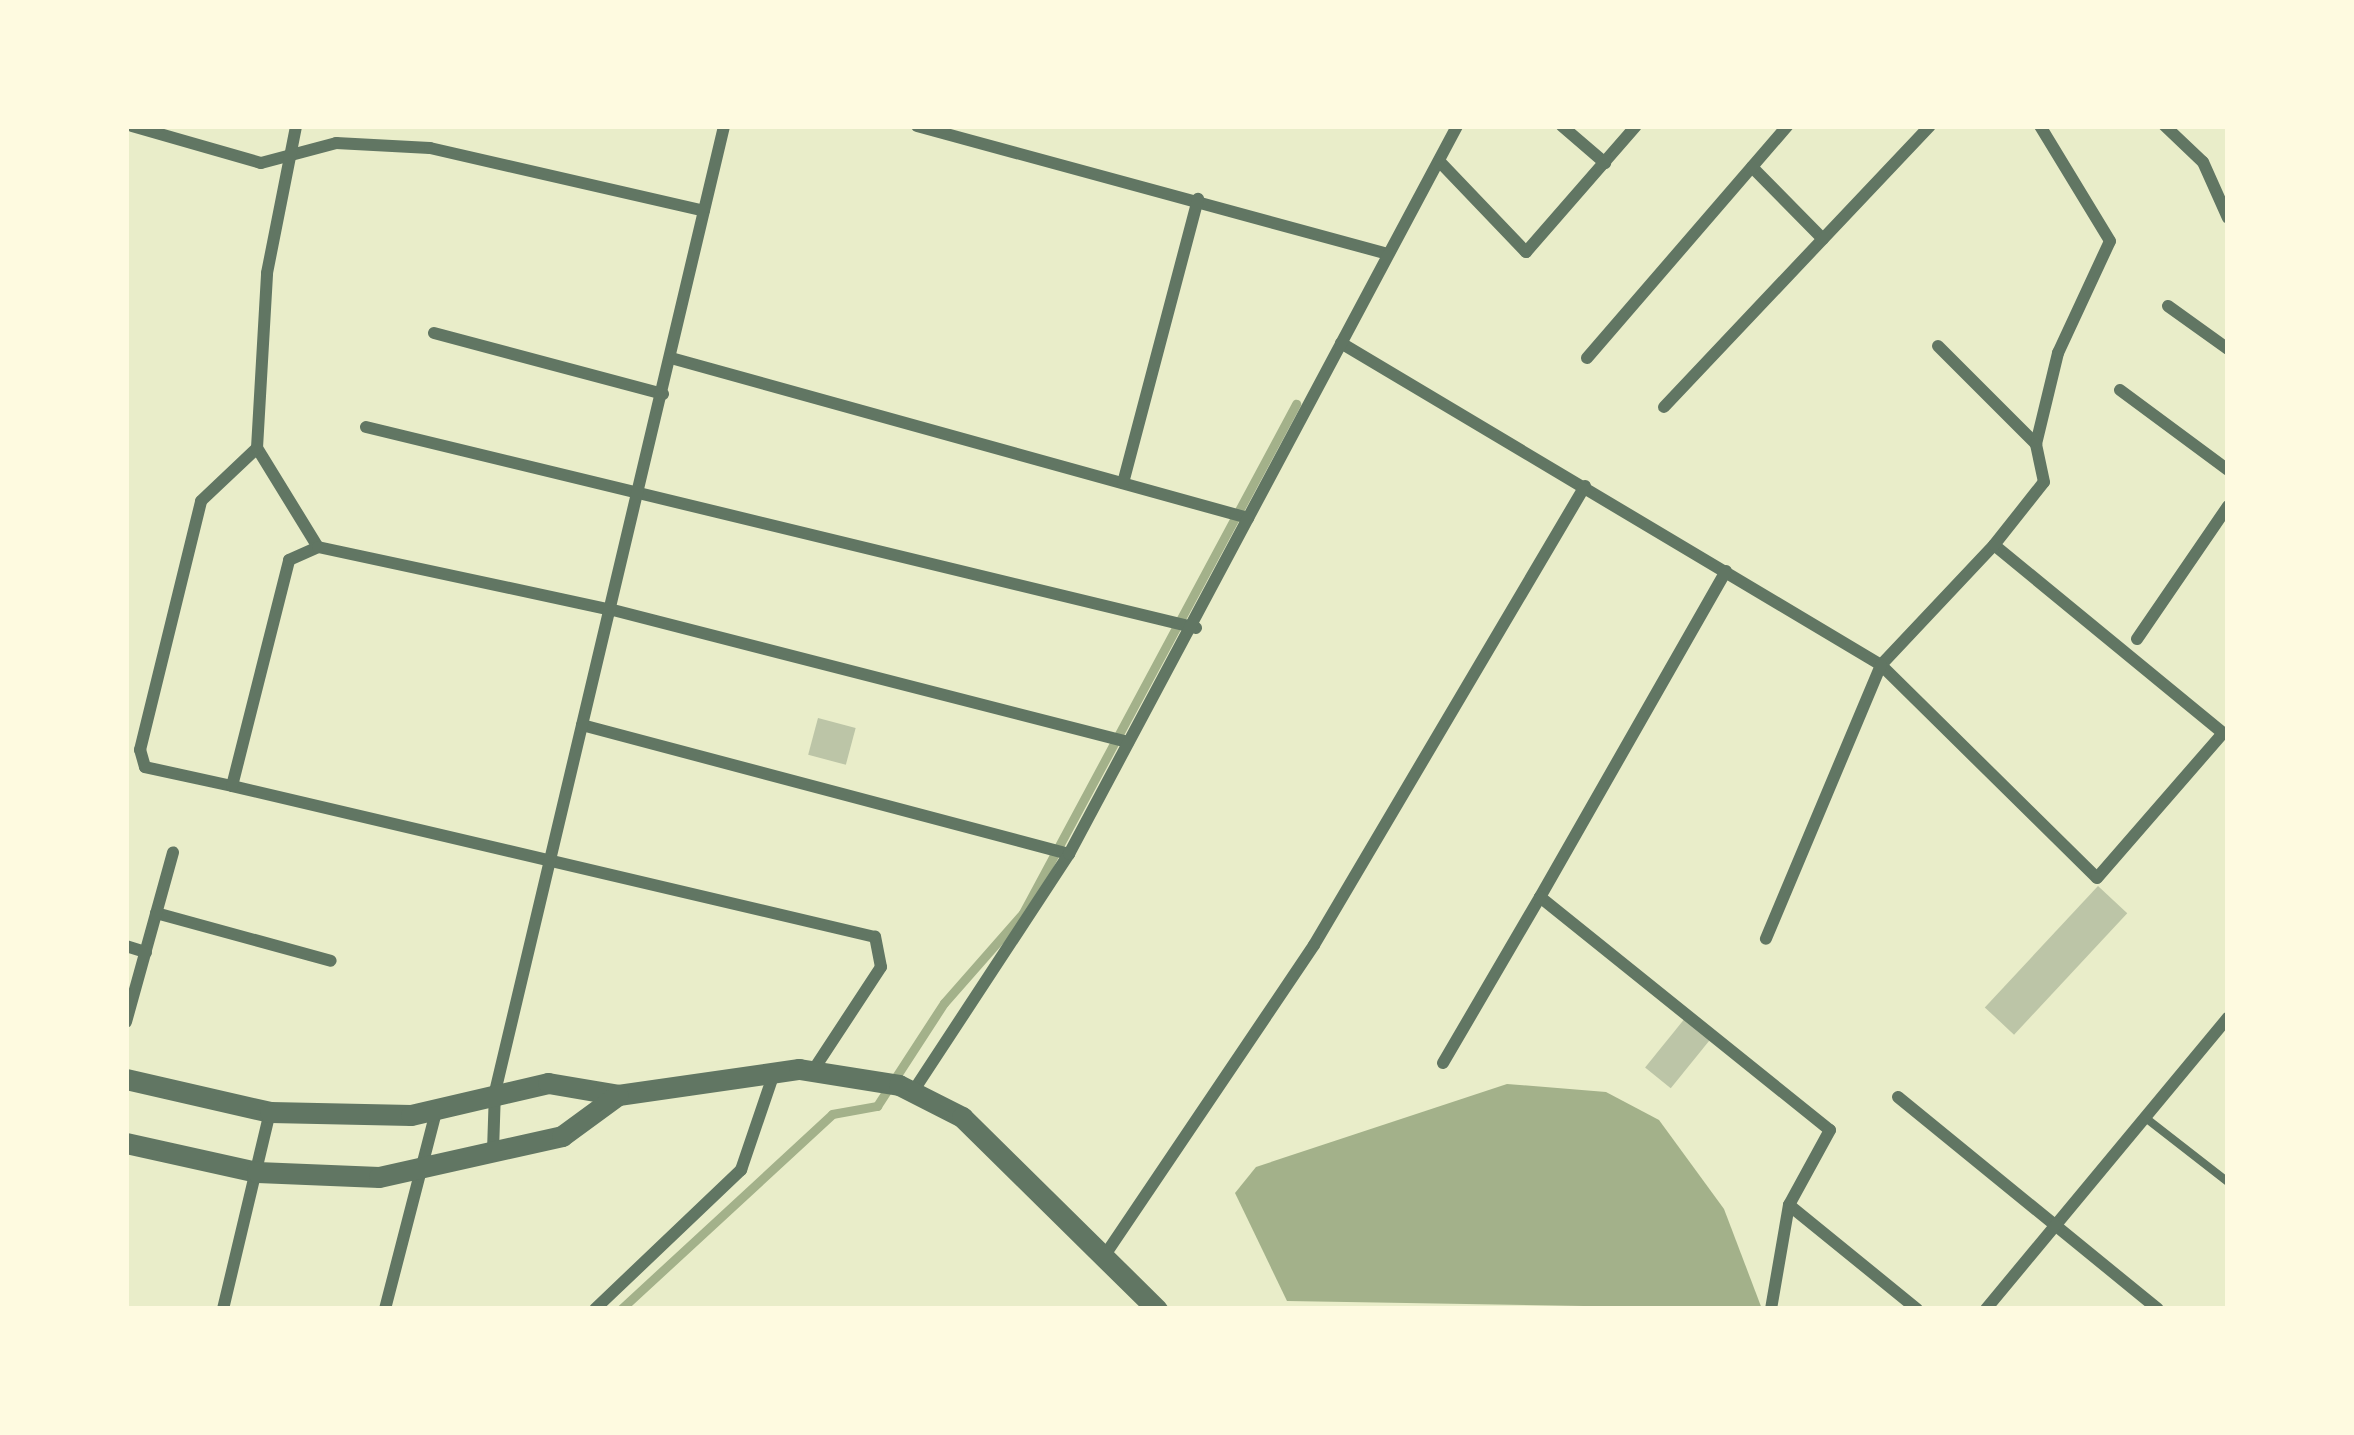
<!DOCTYPE html>
<html>
<head>
<meta charset="utf-8">
<style>
  body { margin:0 }
  #map { position:relative; width:2354px; height:1435px; overflow:hidden; background:#e9edc9; font-family:"Sofia Sans Condensed",sans-serif }
  div>[style] { position:absolute }
  [style*='--x'] { left:calc(var(--x)*1px); top:calc(var(--y)*1px); width:calc(var(--w)*1px); rotate:calc(var(--a)*1deg) }
  .water>* { inset:0; background:#a3b18a }
  .stream>* { height:9px; margin:-4.5px; padding:0 4.5px; transform-origin:4.5px; border-radius:4.5px; background:#a3b18a }
  .building>* { inset:0; background:#bcc5a7; transform-origin:0 0 }
  .service>* { height:8px; margin:-4px; padding:0 4px; transform-origin:4px; border-radius:4px; background:#617663 }
  .minor>* { height:12px; margin:-6px; padding:0 6px; transform-origin:6px; border-radius:6px; background:#617663 }
  .tertiary>* { height:21px; margin:-10.5px; padding:0 10.5px; transform-origin:10.5px; border-radius:10.5px; background:#617663 }
  span { translate:-50% -50%; white-space:nowrap; text-align:center; line-height:1.15; -webkit-text-stroke:12px #fefae0; paint-order:stroke }
  .frame { position:absolute; inset:0; border:129px solid #fefae0; pointer-events:none }
</style>
</head>
<body>
<div id="map">
  <div class="water">
    <i style="clip-path:polygon(1507px 1084px,1606px 1092px,1659px 1120px,1724px 1209px,1762px 1309px,1287px 1301px,1235px 1193px,1256px 1167px)"></i>
  </div>
  <div class="stream">
    <i style="--x:621;--y:1309;--w:287;--a:-42.7"></i>
    <i style="--x:832;--y:1114;--w:46;--a:-10.1"></i>
    <i style="--x:877;--y:1106;--w:123;--a:-57"></i>
    <i style="--x:944;--y:1003;--w:120;--a:-48.7"></i>
    <i style="--x:1023;--y:913;--w:578;--a:-61.79"></i>
  </div>
  <div class="building">
    <i style="left:818px;top:718px;width:39px;height:38px;rotate:15deg"></i>
    <i style="left:2098px;top:886px;width:40px;height:166px;rotate:43deg"></i>
    <i style="left:1686px;top:1017px;width:33px;height:65px;rotate:39deg"></i>
  </div>
  <div class="service">
    <i style="--x:2147;--y:1119;--w:103;--a:37.9"></i>
  </div>
  <div class="minor">
    <i style="--x:132;--y:126;--w:134;--a:16"></i>
    <i style="--x:261;--y:163;--w:78;--a:-14.9"></i>
    <i style="--x:336;--y:143;--w:94;--a:3"></i>
    <i style="--x:430;--y:148;--w:281;--a:12.9"></i>
    <i style="--x:917;--y:126;--w:488;--a:15.2"></i>
    <i style="--x:1562;--y:126;--w:57;--a:40.7"></i>
    <i style="--x:2165;--y:126;--w:52;--a:43.5"></i>
    <i style="--x:2203;--y:162;--w:61;--a:65.9"></i>
    <i style="--x:1439;--y:161;--w:126;--a:46.3"></i>
    <i style="--x:1526;--y:252;--w:167;--a:-48.9"></i>
    <i style="--x:1752;--y:167;--w:101;--a:45.4"></i>
    <i style="--x:2168;--y:306;--w:74;--a:35.6"></i>
    <i style="--x:434;--y:333;--w:237;--a:14.9"></i>
    <i style="--x:1341;--y:343;--w:629;--a:30.81"></i>
    <i style="--x:1881;--y:665;--w:303;--a:44.6"></i>
    <i style="--x:2097;--y:878;--w:192;--a:-49"></i>
    <i style="--x:2223;--y:733;--w:296;--a:-140.6"></i>
    <i style="--x:1994;--y:545;--w:165;--a:133.3"></i>
    <i style="--x:1881;--y:665;--w:297;--a:112.8"></i>
    <i style="--x:1938;--y:346;--w:139;--a:45"></i>
    <i style="--x:2036;--y:444;--w:94;--a:-76.4"></i>
    <i style="--x:2058;--y:353;--w:123;--a:-65.1"></i>
    <i style="--x:2110;--y:241;--w:135;--a:-121.3"></i>
    <i style="--x:671;--y:358;--w:599;--a:15.5"></i>
    <i style="--x:1587;--y:358;--w:306;--a:-49.2"></i>
    <i style="--x:2120;--y:390;--w:134;--a:36.5"></i>
    <i style="--x:1664;--y:407;--w:387;--a:-46.6"></i>
    <i style="--x:366;--y:427;--w:854;--a:13.61"></i>
    <i style="--x:257;--y:448;--w:116;--a:58.4"></i>
    <i style="--x:1123;--y:483;--w:294;--a:-75.2"></i>
    <i style="--x:1994;--y:545;--w:80;--a:-51.6"></i>
    <i style="--x:2044;--y:482;--w:39;--a:-102"></i>
    <i style="--x:1726;--y:571;--w:375;--a:119.7"></i>
    <i style="--x:1540;--y:897;--w:372;--a:38.8"></i>
    <i style="--x:1830;--y:1130;--w:85;--a:118.7"></i>
    <i style="--x:1789;--y:1205;--w:165;--a:39.1"></i>
    <i style="--x:2137;--y:639;--w:161;--a:-55.6"></i>
    <i style="--x:582;--y:725;--w:504;--a:14.84"></i>
    <i style="--x:232;--y:786;--w:89;--a:-167.7"></i>
    <i style="--x:145;--y:767;--w:18;--a:-106"></i>
    <i style="--x:140;--y:750;--w:256;--a:-76.2"></i>
    <i style="--x:201;--y:501;--w:77;--a:-43.4"></i>
    <i style="--x:257;--y:448;--w:175;--a:-86.7"></i>
    <i style="--x:267;--y:273;--w:150;--a:-78.8"></i>
    <i style="--x:156;--y:913;--w:181;--a:15.3"></i>
    <i style="--x:126;--y:946;--w:21;--a:17"></i>
    <i style="--x:126;--y:1022;--w:176;--a:-74.5"></i>
    <i style="--x:1443;--y:1063;--w:192;--a:-59.7"></i>
    <i style="--x:814;--y:1069;--w:122;--a:-56.7"></i>
    <i style="--x:881;--y:967;--w:31;--a:-101"></i>
    <i style="--x:875;--y:937;--w:660;--a:-166.78"></i>
    <i style="--x:232;--y:786;--w:233;--a:-75.8"></i>
    <i style="--x:289;--y:560;--w:32;--a:-24"></i>
    <i style="--x:318;--y:547;--w:302;--a:12.1"></i>
    <i style="--x:613;--y:610;--w:532;--a:14.38"></i>
    <i style="--x:914;--y:1090;--w:282;--a:-56.7"></i>
    <i style="--x:1069;--y:854;--w:825;--a:-61.94"></i>
    <i style="--x:1898;--y:1097;--w:335;--a:39.2"></i>
    <i style="--x:493;--y:1151;--w:59;--a:-88.1"></i>
    <i style="--x:495;--y:1092;--w:993;--a:-76.66"></i>
    <i style="--x:1105;--y:1255;--w:374;--a:-56"></i>
    <i style="--x:1314;--y:945;--w:533;--a:-59.44"></i>
    <i style="--x:223;--y:1309;--w:203;--a:-76.6"></i>
    <i style="--x:385;--y:1309;--w:208;--a:-75.5"></i>
    <i style="--x:595;--y:1309;--w:202;--a:-43.6"></i>
    <i style="--x:741;--y:1170;--w:102;--a:-71.2"></i>
    <i style="--x:1771;--y:1309;--w:106;--a:-80.2"></i>
    <i style="--x:1986;--y:1309;--w:379;--a:-50.3"></i>
  </div>
  <div class="tertiary">
    <i style="--x:126;--y:1079;--w:148;--a:12.9"></i>
    <i style="--x:270;--y:1112;--w:141;--a:1.2"></i>
    <i style="--x:411;--y:1115;--w:141;--a:-13.1"></i>
    <i style="--x:548;--y:1083;--w:71;--a:9.7"></i>
    <i style="--x:618;--y:1095;--w:183;--a:-8.2"></i>
    <i style="--x:799;--y:1069;--w:101;--a:9.1"></i>
    <i style="--x:899;--y:1085;--w:71;--a:26.9"></i>
    <i style="--x:962;--y:1117;--w:274;--a:44.6"></i>
    <i style="--x:126;--y:1143;--w:134;--a:12.5"></i>
    <i style="--x:257;--y:1172;--w:122;--a:2.3"></i>
    <i style="--x:379;--y:1177;--w:188;--a:-12.6"></i>
    <i style="--x:562;--y:1136;--w:69;--a:-36.2"></i>
  </div>
  <div class="frame"></div>
</div>
</body>
</html>
